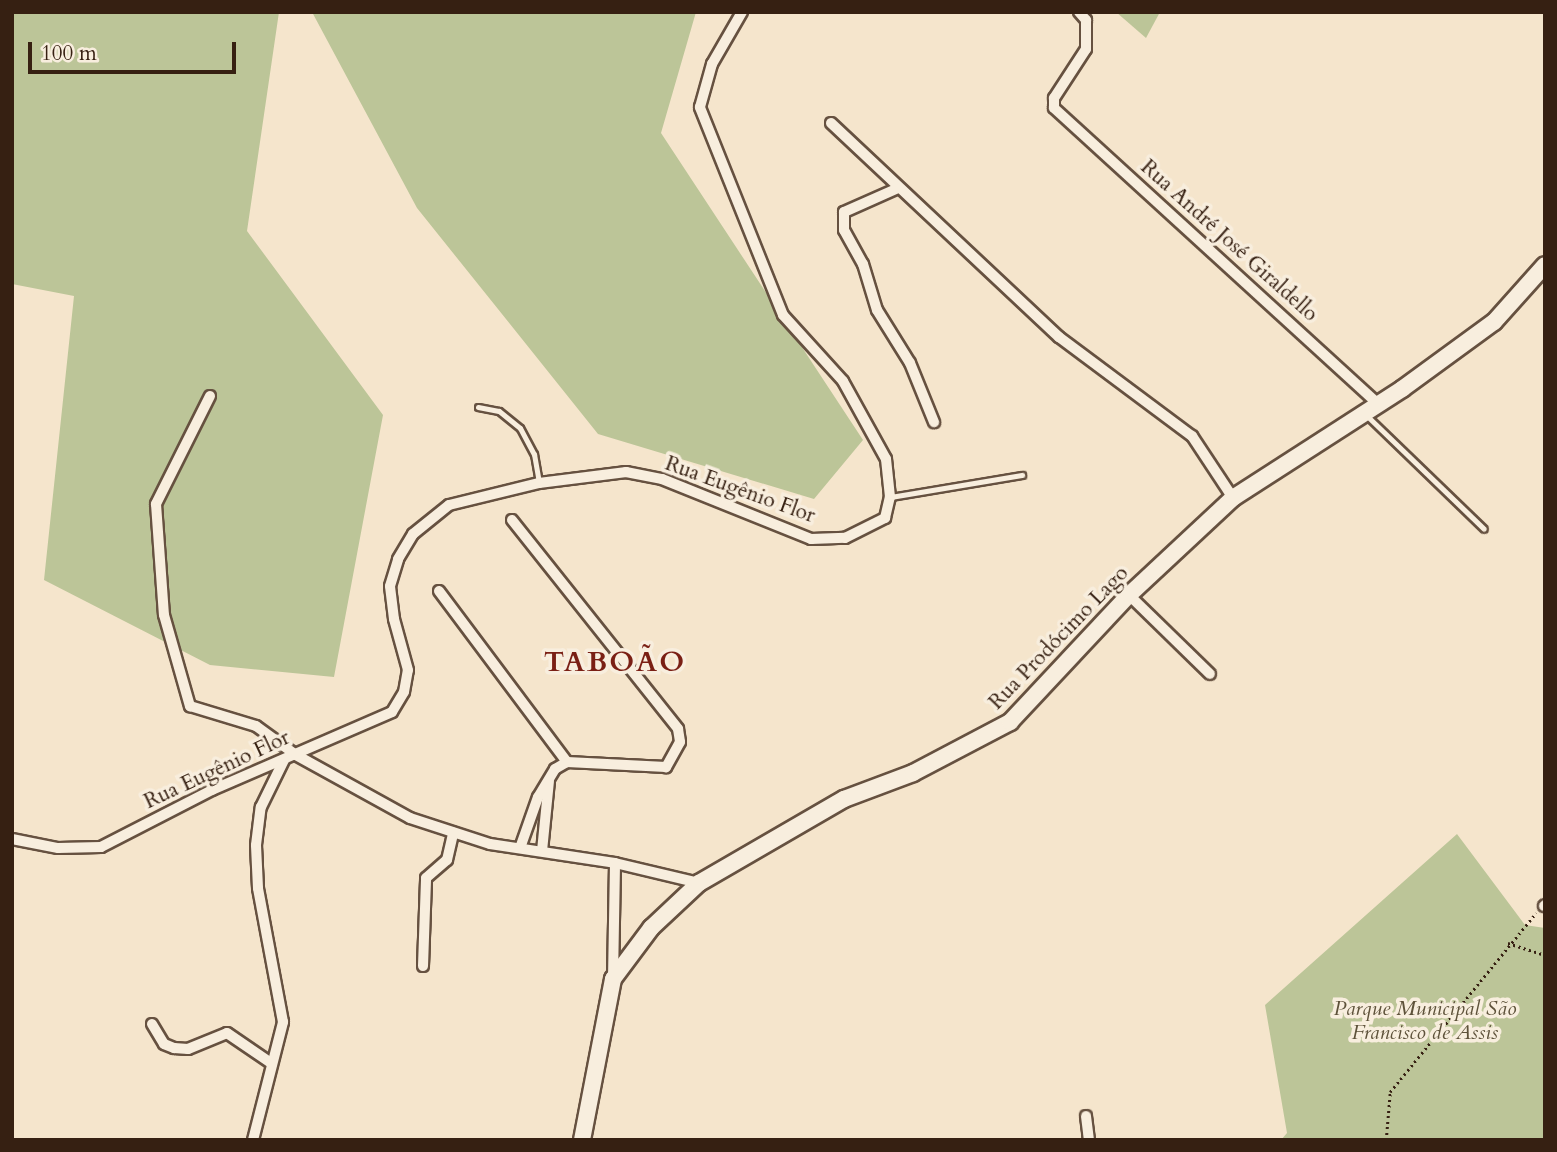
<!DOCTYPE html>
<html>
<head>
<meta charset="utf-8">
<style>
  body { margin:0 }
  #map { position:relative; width:1557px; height:1152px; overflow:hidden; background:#f5e5cc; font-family:Cardo,serif }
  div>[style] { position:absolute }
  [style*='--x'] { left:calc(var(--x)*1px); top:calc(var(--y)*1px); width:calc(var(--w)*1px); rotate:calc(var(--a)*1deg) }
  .green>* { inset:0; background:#bcc598 }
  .path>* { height:2.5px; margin-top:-1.25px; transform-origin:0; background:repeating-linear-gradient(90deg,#362012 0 2px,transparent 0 5.5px) }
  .roads { filter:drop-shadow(2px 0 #665140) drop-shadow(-2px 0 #665140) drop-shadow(0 2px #665140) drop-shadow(0 -2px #665140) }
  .lane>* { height:5px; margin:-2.5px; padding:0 2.5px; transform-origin:2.5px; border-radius:2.5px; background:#f8eede }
  .street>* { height:10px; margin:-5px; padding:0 5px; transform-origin:5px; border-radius:5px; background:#f8eede }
  .secondary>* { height:16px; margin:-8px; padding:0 8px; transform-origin:8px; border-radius:8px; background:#f8eede }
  span { translate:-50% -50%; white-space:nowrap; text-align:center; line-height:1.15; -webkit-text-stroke:7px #f8eede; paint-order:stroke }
  .street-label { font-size:21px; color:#362012 }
  .park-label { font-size:21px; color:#5e523a; font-style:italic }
  .district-label { font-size:28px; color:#7a1f14; font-weight:700; letter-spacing:2px }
  .frame { position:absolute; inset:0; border:14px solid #362012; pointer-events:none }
  .scale { position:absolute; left:28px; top:42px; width:208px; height:32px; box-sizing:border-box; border:4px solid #362012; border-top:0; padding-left:9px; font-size:21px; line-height:24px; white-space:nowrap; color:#362012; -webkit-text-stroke:5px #f8eede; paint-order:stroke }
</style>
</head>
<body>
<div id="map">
  <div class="green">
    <i style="clip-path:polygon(12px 12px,279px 12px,247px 231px,383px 415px,334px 677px,210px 665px,44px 580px,74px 296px,12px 284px)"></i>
    <i style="clip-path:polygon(312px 12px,696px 12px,661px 133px,863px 440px,814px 499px,598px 434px,417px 208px)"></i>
    <i style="clip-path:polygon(1116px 12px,1160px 12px,1146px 38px)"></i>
    <i style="clip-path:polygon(1457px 834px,1525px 925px,1545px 928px,1545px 1140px,1281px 1140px,1287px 1133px,1265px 1005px)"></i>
  </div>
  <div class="path">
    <i style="--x:1508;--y:943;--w:39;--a:18"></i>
    <i style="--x:1386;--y:1140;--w:48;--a:-85.2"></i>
    <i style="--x:1390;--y:1092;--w:231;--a:-50.8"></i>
  </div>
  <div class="roads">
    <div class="lane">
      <i style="--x:478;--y:407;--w:21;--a:11"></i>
      <i style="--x:499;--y:411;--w:27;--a:39"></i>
      <i style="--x:520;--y:428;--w:30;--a:62"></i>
      <i style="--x:534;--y:454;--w:29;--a:80"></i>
      <i style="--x:1365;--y:414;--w:165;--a:44"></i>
      <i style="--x:890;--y:497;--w:134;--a:-9.5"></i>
    </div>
    <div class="street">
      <i style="--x:1079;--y:12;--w:11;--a:49"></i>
      <i style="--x:1086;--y:20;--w:29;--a:90"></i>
      <i style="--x:1086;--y:49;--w:59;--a:123.1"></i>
      <i style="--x:1054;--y:98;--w:10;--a:90"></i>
      <i style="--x:1054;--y:108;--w:437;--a:42.4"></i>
      <i style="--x:831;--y:123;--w:313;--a:43.2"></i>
      <i style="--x:1059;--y:337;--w:166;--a:36.7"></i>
      <i style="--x:1192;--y:436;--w:74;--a:56.5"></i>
      <i style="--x:896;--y:189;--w:57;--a:156.1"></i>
      <i style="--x:844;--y:212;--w:18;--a:90"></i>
      <i style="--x:844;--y:230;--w:39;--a:61"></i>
      <i style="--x:863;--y:264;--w:48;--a:73.1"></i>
      <i style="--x:877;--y:310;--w:62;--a:58.1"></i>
      <i style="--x:910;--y:363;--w:64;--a:67.9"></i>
      <i style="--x:210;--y:396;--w:121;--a:116.6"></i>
      <i style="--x:156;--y:504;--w:111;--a:85.9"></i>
      <i style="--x:164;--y:615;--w:95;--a:74.1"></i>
      <i style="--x:190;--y:706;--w:69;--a:16.9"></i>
      <i style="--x:256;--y:726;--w:49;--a:35.9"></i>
      <i style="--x:296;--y:755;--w:130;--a:28.9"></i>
      <i style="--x:410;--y:818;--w:84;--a:18"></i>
      <i style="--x:490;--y:844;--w:126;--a:8.6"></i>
      <i style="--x:615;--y:863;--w:86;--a:13.4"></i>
      <i style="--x:512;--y:520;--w:267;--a:51.5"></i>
      <i style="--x:678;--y:729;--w:13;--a:81"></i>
      <i style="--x:680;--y:742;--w:29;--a:119"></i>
      <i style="--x:666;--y:767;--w:99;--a:-177.1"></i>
      <i style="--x:567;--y:762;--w:14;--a:150"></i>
      <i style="--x:555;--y:769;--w:33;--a:121"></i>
      <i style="--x:538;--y:797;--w:54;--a:109.4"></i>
      <i style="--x:439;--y:591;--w:214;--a:53.2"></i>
      <i style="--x:1129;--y:595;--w:113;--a:44.3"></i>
      <i style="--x:12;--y:839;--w:47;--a:11.1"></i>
      <i style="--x:58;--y:848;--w:43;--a:-1.3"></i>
      <i style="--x:101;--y:847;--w:125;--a:-27.2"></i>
      <i style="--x:212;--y:790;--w:196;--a:-23.4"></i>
      <i style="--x:392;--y:712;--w:23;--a:-59"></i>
      <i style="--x:404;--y:692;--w:22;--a:-80"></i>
      <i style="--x:408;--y:670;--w:53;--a:-105.4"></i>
      <i style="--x:394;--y:619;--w:33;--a:-97"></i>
      <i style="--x:390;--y:586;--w:28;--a:-73"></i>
      <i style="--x:398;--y:559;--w:29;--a:-59"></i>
      <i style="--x:413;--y:534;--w:46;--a:-38.9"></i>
      <i style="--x:449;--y:505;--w:93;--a:-13.7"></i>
      <i style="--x:539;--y:483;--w:88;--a:-7.2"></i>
      <i style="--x:626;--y:472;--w:37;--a:11"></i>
      <i style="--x:662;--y:479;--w:161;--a:21.9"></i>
      <i style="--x:811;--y:539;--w:34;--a:-2"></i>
      <i style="--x:845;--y:538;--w:45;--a:-26.6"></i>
      <i style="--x:885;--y:518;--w:22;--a:-77"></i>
      <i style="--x:890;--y:497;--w:38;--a:-96"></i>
      <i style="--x:886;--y:459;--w:89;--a:-118.9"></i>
      <i style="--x:843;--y:381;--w:89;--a:-132.3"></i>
      <i style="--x:783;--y:315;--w:224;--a:-111.8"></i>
      <i style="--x:700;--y:107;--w:45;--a:-74.4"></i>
      <i style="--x:712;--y:64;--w:60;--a:-60"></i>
      <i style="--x:542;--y:851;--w:70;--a:-84.3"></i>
      <i style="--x:1544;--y:906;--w:1;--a:-45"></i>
      <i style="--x:423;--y:966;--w:88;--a:-88"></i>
      <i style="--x:426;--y:878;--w:28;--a:-41"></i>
      <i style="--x:447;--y:860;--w:28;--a:-77"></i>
      <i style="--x:613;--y:979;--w:116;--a:-89"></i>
      <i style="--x:152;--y:1024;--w:23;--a:59"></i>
      <i style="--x:164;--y:1044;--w:11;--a:22"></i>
      <i style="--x:174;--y:1048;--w:14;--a:4"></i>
      <i style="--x:188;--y:1049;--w:42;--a:-22.3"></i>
      <i style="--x:227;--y:1033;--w:53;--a:34.3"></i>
      <i style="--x:1086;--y:1116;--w:24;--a:83"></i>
      <i style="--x:253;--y:1140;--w:122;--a:-75.7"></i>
      <i style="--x:283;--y:1022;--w:136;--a:-100.6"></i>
      <i style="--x:258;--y:888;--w:43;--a:-92.7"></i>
      <i style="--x:256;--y:845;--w:38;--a:-83"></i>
      <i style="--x:261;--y:807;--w:52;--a:-63.9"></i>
    </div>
    <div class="secondary">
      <i style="--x:582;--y:1140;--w:164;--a:-79.1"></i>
      <i style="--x:613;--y:979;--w:64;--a:-53.3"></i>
      <i style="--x:651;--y:928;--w:66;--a:-43.2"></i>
      <i style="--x:699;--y:883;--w:168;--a:-30.1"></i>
      <i style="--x:844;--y:799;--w:74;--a:-20.6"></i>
      <i style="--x:913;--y:773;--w:110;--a:-27.7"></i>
      <i style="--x:1010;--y:722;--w:174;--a:-46.9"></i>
      <i style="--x:1129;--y:595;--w:142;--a:-43"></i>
      <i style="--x:1233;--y:498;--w:201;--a:-32.8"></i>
      <i style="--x:1402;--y:389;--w:114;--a:-36.1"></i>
      <i style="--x:1494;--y:322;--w:76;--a:-48.2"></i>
    </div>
  </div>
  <div class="street-label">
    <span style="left:1229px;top:241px;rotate:42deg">Rua André José Giraldello</span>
    <span style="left:740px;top:490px;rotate:20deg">Rua Eugênio Flor</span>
    <span style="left:1059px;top:638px;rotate:-46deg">Rua Prodócimo Lago</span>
    <span style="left:217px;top:770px;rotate:-25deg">Rua Eugênio Flor</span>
  </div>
  <div class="park-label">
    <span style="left:1425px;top:1021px">Parque Municipal São<br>Francisco de Assis</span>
  </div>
  <div class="district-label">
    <span style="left:615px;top:662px">TABOÃO</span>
  </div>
  <div class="frame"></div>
  <div class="scale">100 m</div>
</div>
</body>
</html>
